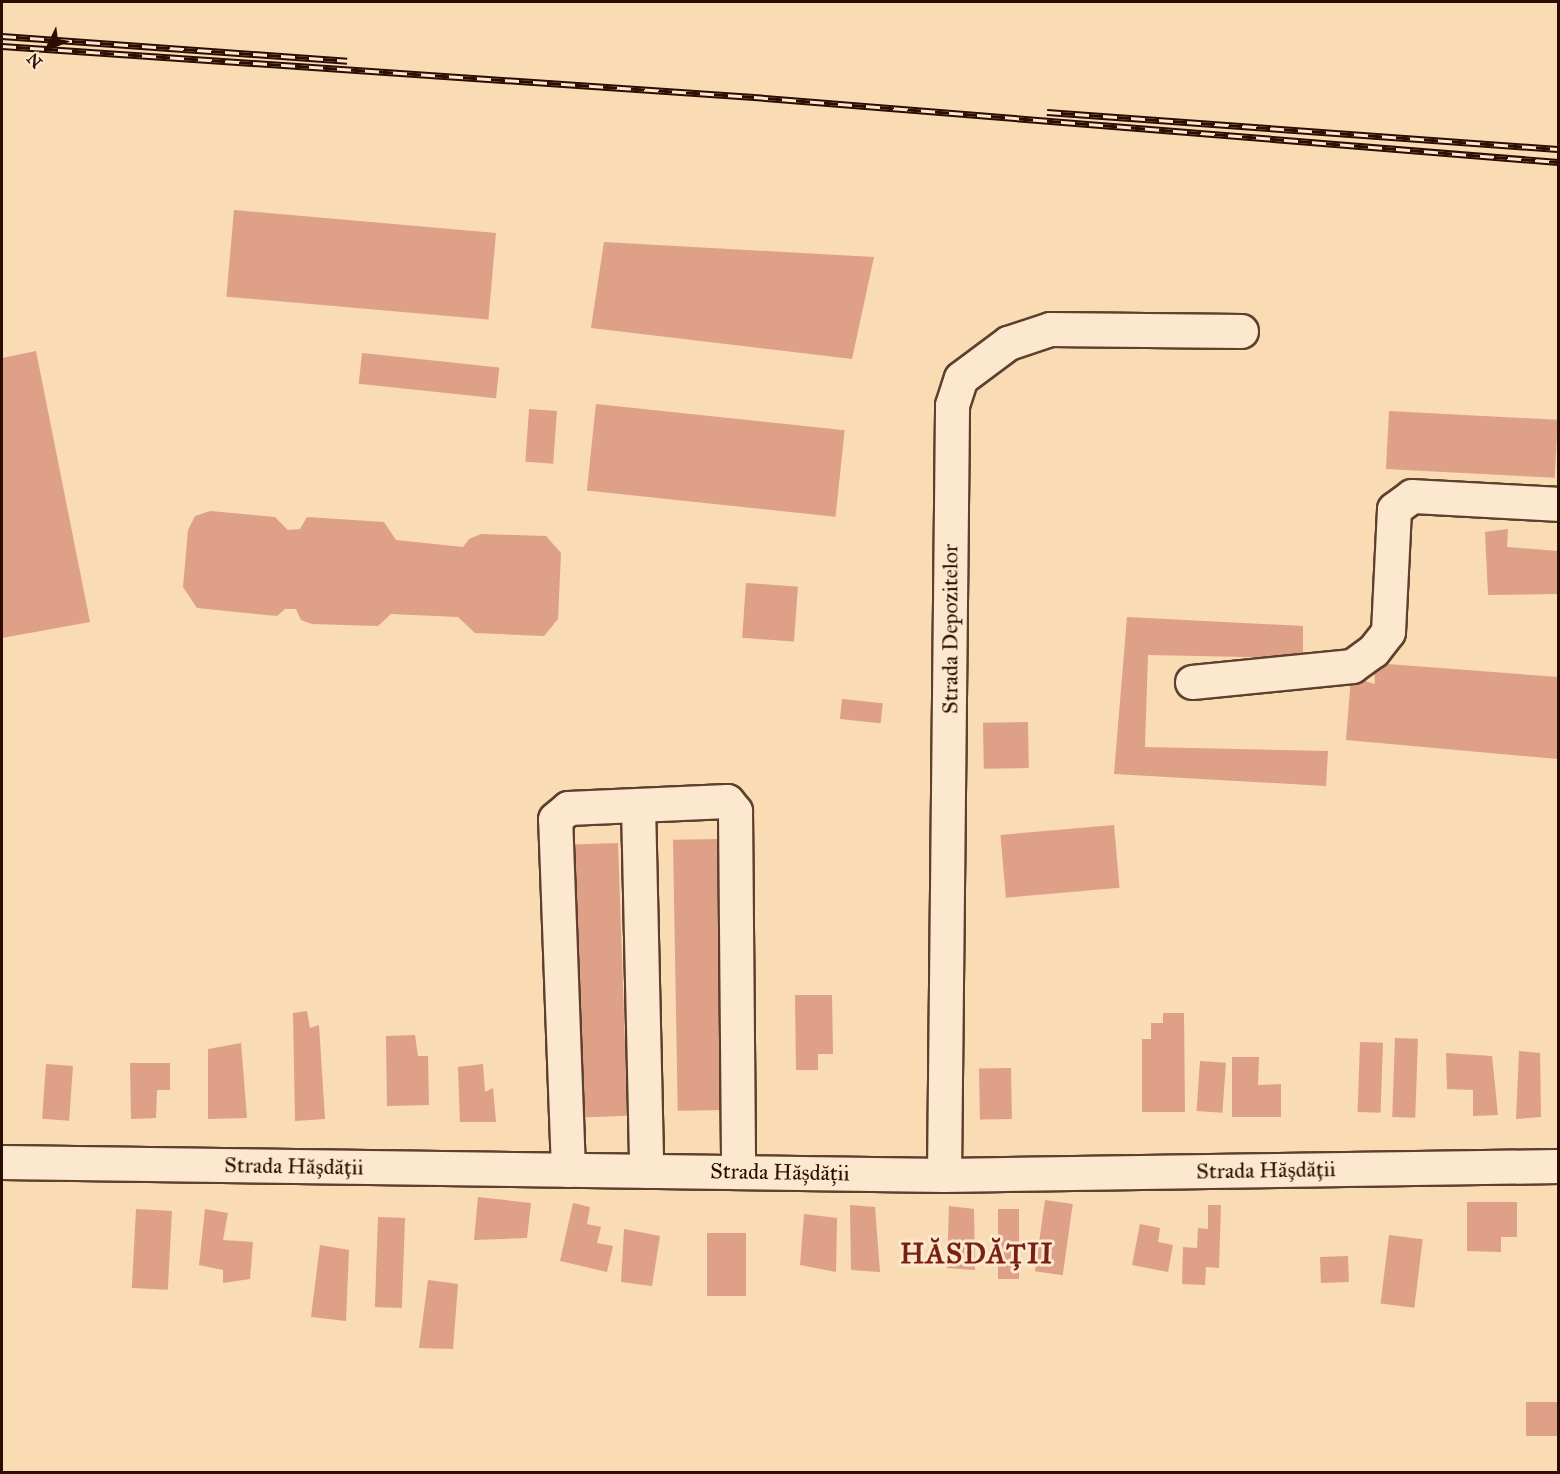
<!DOCTYPE html>
<html>
<head>
<meta charset="utf-8">
<style>
  body { margin:0 }
  #map { position:relative; width:1560px; height:1474px; overflow:hidden; background:#f9dbb4; font-family:"IM FELL Great Primer",serif }
  div>[style] { position:absolute }
  [style*='--x'] { left:calc(var(--x)*1px); top:calc(var(--y)*1px); width:calc(var(--w)*1px); rotate:calc(var(--a)*1deg) }
  .building>* { inset:0; background:#dea086; transform-origin:0 0 }
  .roads { filter:drop-shadow(2px 0 #5f402e) drop-shadow(-2px 0 #5f402e) drop-shadow(0 2px #5f402e) drop-shadow(0 -2px #5f402e) }
  .minor>* { height:33px; margin:-16.5px; padding:0 16.5px; transform-origin:16.5px; border-radius:16.5px; background:#fbe8ce }
  .rail>* { height:7px; margin-top:-3.5px; transform-origin:0; background:repeating-linear-gradient(90deg,#fbe8ce 0 14px,#2c0d02 0 28px); box-sizing:border-box; border-block:2px solid #2c0d02 }
  span { translate:-50% -50%; white-space:nowrap; text-align:center; line-height:1.15; -webkit-text-stroke:6px #fbe8ce; paint-order:stroke }
  .street-label { font-size:22px; color:#2c0d02 }
  .district-label { font-size:28px; color:#7a1f14; font-weight:700; letter-spacing:1.5px }
  .frame { position:absolute; inset:0; border:3px solid #2c0d02; pointer-events:none }
  .north { position:absolute; left:18px; top:18px; width:60px; height:60px; -webkit-text-stroke:4px #fbe8ce; paint-order:stroke; rotate:227deg; font-size:16px; font-weight:700; line-height:24px; text-align:center; color:#2c0d02 }
  .north::after { content:''; display:block; margin:auto; width:21px; height:27px; background:#2c0d02; clip-path:polygon(50% 0,100% 100%,50% 72%,0 100%) }
</style>
</head>
<body>
<div id="map">
  <div class="building">
    <i style="left:234px;top:210px;width:263px;height:87px;rotate:5deg"></i>
    <i style="clip-path:polygon(604px 242px,874px 257px,852px 359px,591px 328px)"></i>
    <i style="clip-path:polygon(36px 351px,90px 622px,2px 638px,2px 358px)"></i>
    <i style="left:362px;top:353px;width:138px;height:31px;rotate:6deg"></i>
    <i style="left:596px;top:404px;width:250px;height:87px;rotate:6deg"></i>
    <i style="left:529px;top:409px;width:28px;height:53px;rotate:4deg"></i>
    <i style="left:1389px;top:411px;width:169px;height:58px;rotate:3deg"></i>
    <i style="clip-path:polygon(210px 511px,275px 517px,288px 530px,300px 529px,307px 517px,384px 522px,396px 540px,463px 547px,469px 539px,481px 534px,546px 536px,561px 553px,558px 619px,544px 636px,475px 633px,458px 617px,391px 614px,378px 626px,312px 624px,301px 620px,296px 609px,285px 609px,277px 616px,197px 608px,183px 587px,188px 530px,195px 516px)"></i>
    <i style="clip-path:polygon(1508px 529px,1507px 547px,1558px 551px,1558px 594px,1488px 595px,1485px 532px)"></i>
    <i style="left:746px;top:583px;width:52px;height:55px;rotate:4deg"></i>
    <i style="clip-path:polygon(1127px 617px,1303px 626px,1303px 658px,1148px 655px,1145px 747px,1328px 751px,1326px 786px,1114px 774px)"></i>
    <i style="clip-path:polygon(1374px 663px,1558px 677px,1558px 759px,1346px 740px,1351px 677px,1375px 684px)"></i>
    <i style="left:842px;top:699px;width:41px;height:20px;rotate:6deg"></i>
    <i style="left:1028px;top:722px;width:46px;height:45px;rotate:89deg"></i>
    <i style="left:1114px;top:825px;width:63px;height:114px;rotate:85deg"></i>
    <i style="left:721px;top:839px;width:271px;height:48px;rotate:89deg"></i>
    <i style="left:618px;top:843px;width:273px;height:45px;rotate:88deg"></i>
    <i style="clip-path:polygon(795px 995px,832px 995px,833px 1054px,818px 1054px,818px 1070px,796px 1070px)"></i>
    <i style="clip-path:polygon(307px 1011px,310px 1028px,319px 1025px,325px 1119px,295px 1121px,293px 1013px)"></i>
    <i style="clip-path:polygon(1163px 1013px,1184px 1013px,1185px 1112px,1142px 1112px,1142px 1039px,1151px 1039px,1151px 1023px,1163px 1023px)"></i>
    <i style="clip-path:polygon(415px 1035px,418px 1056px,428px 1056px,429px 1105px,387px 1106px,386px 1036px)"></i>
    <i style="left:1395px;top:1038px;width:23px;height:79px;rotate:2deg"></i>
    <i style="left:1360px;top:1042px;width:23px;height:70px;rotate:2deg"></i>
    <i style="clip-path:polygon(241px 1043px,247px 1118px,208px 1119px,208px 1049px)"></i>
    <i style="clip-path:polygon(1519px 1051px,1540px 1053px,1541px 1117px,1516px 1119px)"></i>
    <i style="clip-path:polygon(1446px 1053px,1492px 1056px,1498px 1115px,1473px 1116px,1473px 1090px,1447px 1089px)"></i>
    <i style="clip-path:polygon(1232px 1057px,1259px 1057px,1258px 1085px,1281px 1084px,1281px 1117px,1232px 1117px)"></i>
    <i style="left:1200px;top:1061px;width:26px;height:50px;rotate:4deg"></i>
    <i style="clip-path:polygon(130px 1063px,170px 1063px,170px 1090px,157px 1090px,156px 1118px,131px 1119px)"></i>
    <i style="left:46px;top:1064px;width:27px;height:55px;rotate:4deg"></i>
    <i style="clip-path:polygon(483px 1064px,485px 1092px,493px 1088px,496px 1122px,460px 1122px,458px 1067px)"></i>
    <i style="left:1011px;top:1068px;width:51px;height:32px;rotate:89deg"></i>
    <i style="clip-path:polygon(478px 1197px,531px 1203px,527px 1238px,474px 1240px)"></i>
    <i style="left:1045px;top:1200px;width:28px;height:72px;rotate:8deg"></i>
    <i style="clip-path:polygon(1467px 1202px,1517px 1202px,1517px 1237px,1501px 1237px,1501px 1252px,1467px 1251px)"></i>
    <i style="clip-path:polygon(573px 1203px,590px 1207px,587px 1224px,601px 1227px,597px 1243px,613px 1246px,607px 1272px,560px 1261px)"></i>
    <i style="clip-path:polygon(850px 1205px,875px 1207px,880px 1272px,851px 1270px)"></i>
    <i style="clip-path:polygon(1208px 1205px,1221px 1205px,1219px 1268px,1206px 1267px,1205px 1285px,1182px 1284px,1183px 1247px,1197px 1248px,1198px 1228px,1208px 1229px)"></i>
    <i style="clip-path:polygon(949px 1206px,974px 1209px,975px 1270px,947px 1268px)"></i>
    <i style="left:136px;top:1209px;width:36px;height:79px;rotate:3deg"></i>
    <i style="clip-path:polygon(205px 1209px,228px 1213px,223px 1240px,253px 1242px,250px 1279px,223px 1283px,223px 1270px,199px 1265px)"></i>
    <i style="left:998px;top:1209px;width:21px;height:70px"></i>
    <i style="clip-path:polygon(804px 1214px,837px 1218px,836px 1272px,800px 1265px)"></i>
    <i style="left:378px;top:1217px;width:27px;height:90px;rotate:2deg"></i>
    <i style="clip-path:polygon(1140px 1224px,1160px 1228px,1158px 1242px,1173px 1245px,1168px 1272px,1132px 1265px)"></i>
    <i style="clip-path:polygon(624px 1229px,660px 1236px,652px 1286px,621px 1282px)"></i>
    <i style="left:707px;top:1233px;width:39px;height:63px"></i>
    <i style="left:1389px;top:1235px;width:34px;height:69px;rotate:7deg"></i>
    <i style="clip-path:polygon(320px 1245px,349px 1250px,346px 1321px,311px 1317px)"></i>
    <i style="left:1348px;top:1256px;width:26px;height:28px;rotate:88deg"></i>
    <i style="clip-path:polygon(428px 1280px,458px 1284px,453px 1349px,419px 1348px)"></i>
    <i style="left:1526px;top:1402px;width:32px;height:34px"></i>
  </div>
  <div class="roads">
    <div class="minor">
      <i style="--x:1192;--y:682;--w:161;--a:-5.7"></i>
      <i style="--x:1352;--y:666;--w:26;--a:-36"></i>
      <i style="--x:1373;--y:651;--w:24;--a:-52"></i>
      <i style="--x:1388;--y:632;--w:123;--a:-87.2"></i>
      <i style="--x:1394;--y:509;--w:22;--a:-36"></i>
      <i style="--x:1412;--y:496;--w:146;--a:3.1"></i>
      <i style="--x:638;--y:805;--w:366;--a:88.7"></i>
      <i style="--x:2;--y:1162;--w:942;--a:0.79"></i>
      <i style="--x:944;--y:1175;--w:614;--a:-0.84"></i>
      <i style="--x:568;--y:1170;--w:351;--a:-92.1"></i>
      <i style="--x:555;--y:819;--w:17;--a:-40"></i>
      <i style="--x:568;--y:808;--w:159;--a:-2.5"></i>
      <i style="--x:727;--y:801;--w:13;--a:51"></i>
      <i style="--x:735;--y:811;--w:361;--a:89.5"></i>
      <i style="--x:944;--y:1175;--w:770;--a:-89.4"></i>
      <i style="--x:952;--y:405;--w:28;--a:-72"></i>
      <i style="--x:961;--y:378;--w:59;--a:-36.7"></i>
      <i style="--x:1008;--y:343;--w:44;--a:-18.4"></i>
      <i style="--x:1050;--y:329;--w:191;--a:0.6"></i>
    </div>
  </div>
  <div class="rail">
    <i style="--x:2;--y:36;--w:346;--a:4.1"></i>
    <i style="--x:2;--y:46;--w:754;--a:3.88"></i>
    <i style="--x:754;--y:97;--w:807;--a:4.62"></i>
    <i style="--x:1047;--y:112;--w:512;--a:4.14"></i>
  </div>
  <div class="street-label">
    <span style="left:950px;top:629px;rotate:-90deg">Strada Depozitelor</span>
    <span style="left:294px;top:1166px;rotate:1deg">Strada Hășdății</span>
    <span style="left:1266px;top:1170px;rotate:-1deg">Strada Hășdății</span>
    <span style="left:780px;top:1172px;rotate:1deg">Strada Hășdății</span>
  </div>
  <div class="district-label">
    <span style="left:977px;top:1254px">HĂSDĂȚII</span>
  </div>
  <div class="frame"></div>
  <div class="north">N</div>
</div>
</body>
</html>
